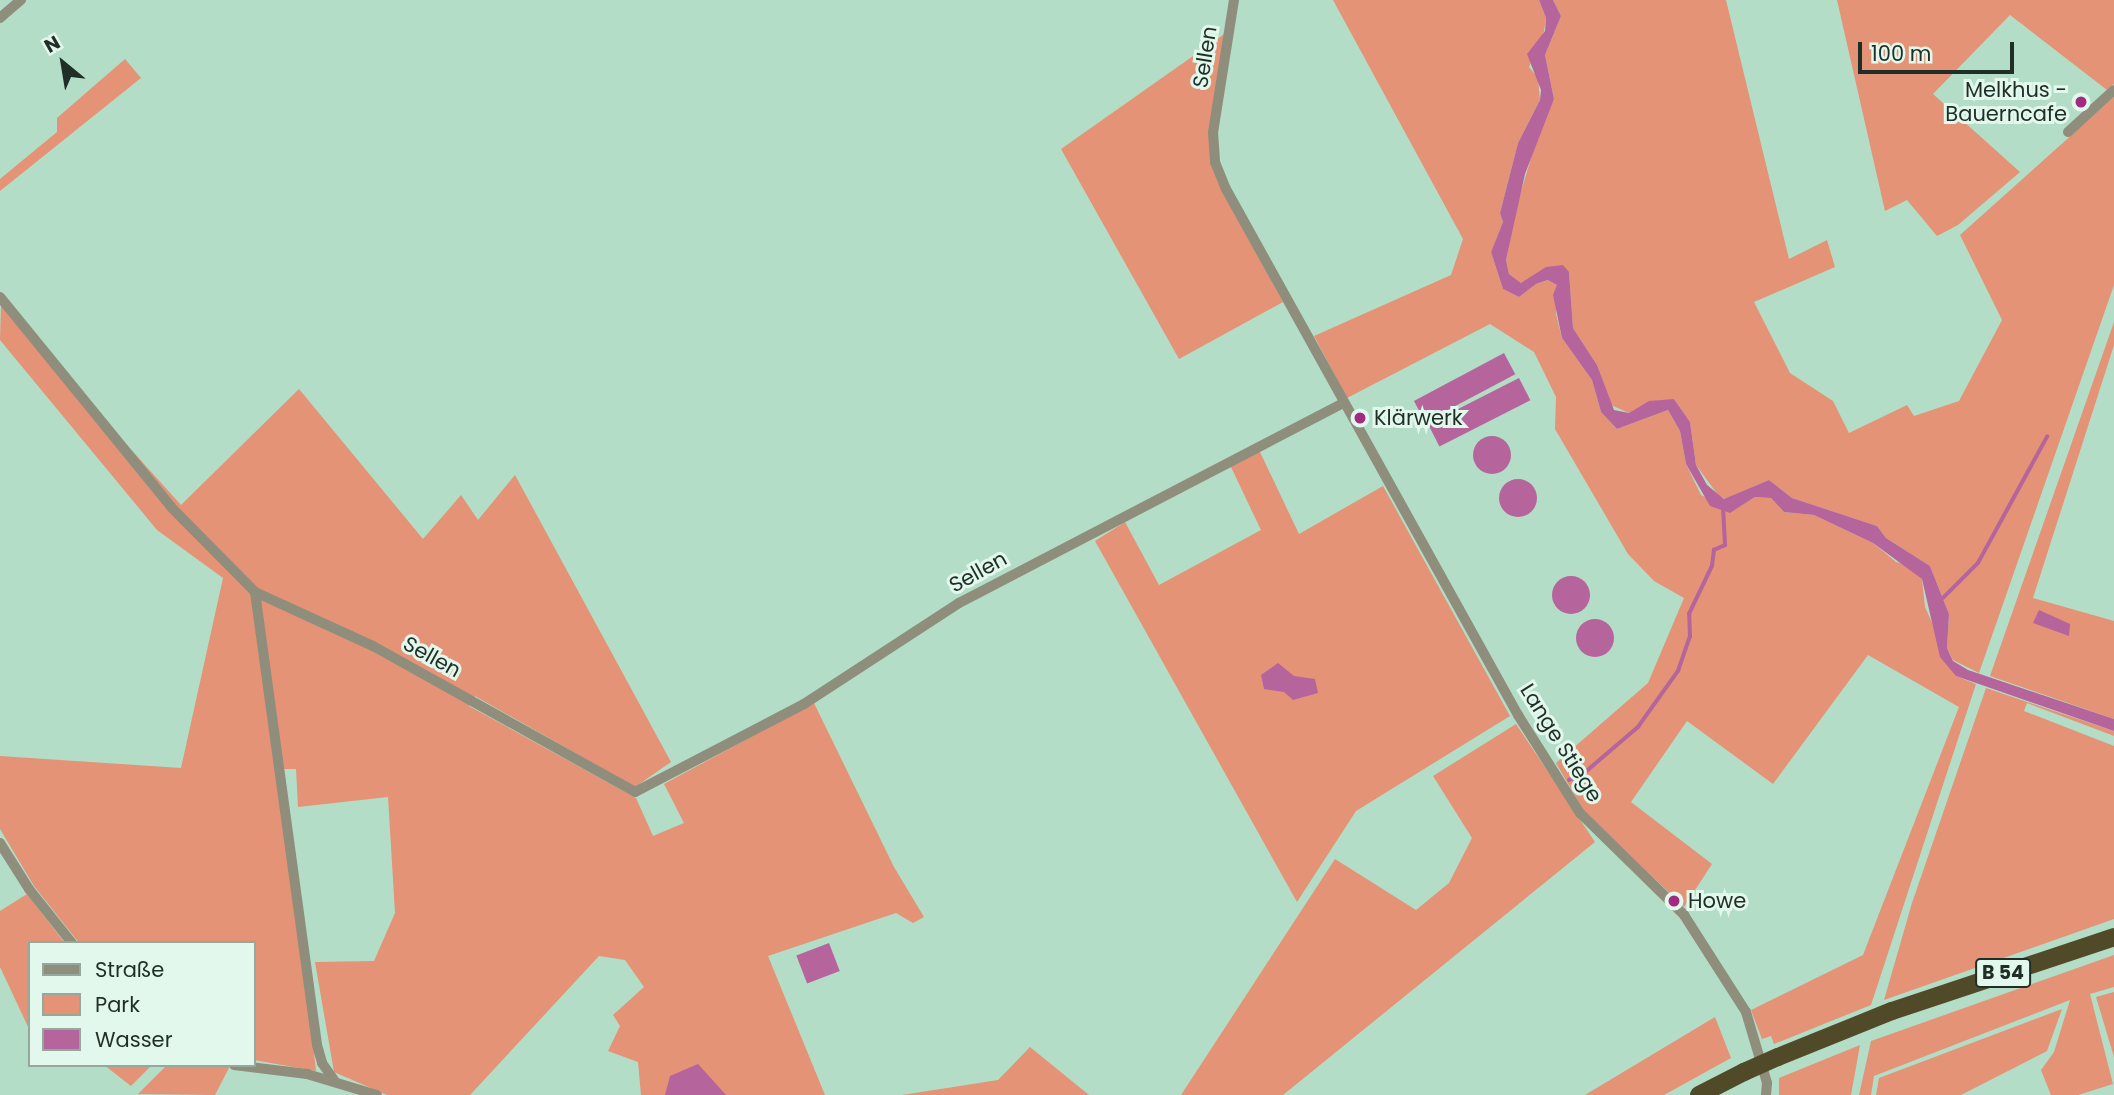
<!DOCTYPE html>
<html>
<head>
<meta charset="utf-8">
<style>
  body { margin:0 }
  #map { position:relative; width:2114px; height:1095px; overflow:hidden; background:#b3ddc6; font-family:Poppins,sans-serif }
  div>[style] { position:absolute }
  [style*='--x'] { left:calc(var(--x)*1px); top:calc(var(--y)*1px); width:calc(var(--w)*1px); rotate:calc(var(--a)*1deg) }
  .green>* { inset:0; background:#e49376 }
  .water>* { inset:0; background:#b6649c; transform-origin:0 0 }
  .round { border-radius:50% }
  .stream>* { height:3.5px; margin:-1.75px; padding:0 1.75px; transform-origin:1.75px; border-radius:1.75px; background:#b6649c }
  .minor>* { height:10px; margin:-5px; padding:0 5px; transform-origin:5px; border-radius:5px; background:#8f8d7c }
  .trunk>* { height:18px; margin:-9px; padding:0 9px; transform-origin:9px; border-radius:9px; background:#504a28 }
  .trunk-bridge>* { height:18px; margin:-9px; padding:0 9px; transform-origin:9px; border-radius:9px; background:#504a28 }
  .dots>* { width:19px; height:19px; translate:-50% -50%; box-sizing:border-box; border:4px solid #e3f8ec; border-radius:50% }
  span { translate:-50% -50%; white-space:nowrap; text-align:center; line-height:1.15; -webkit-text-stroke:6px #e3f8ec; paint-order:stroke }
  .shield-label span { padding:2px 5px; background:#e3f8ec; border:2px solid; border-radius:5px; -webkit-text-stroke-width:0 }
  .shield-label { font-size:19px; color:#1f2f27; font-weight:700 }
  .street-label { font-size:21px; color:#1f2f27 }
  .poi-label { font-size:21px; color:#1f2f27 }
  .right { translate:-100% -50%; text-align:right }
  .left { translate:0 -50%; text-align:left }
  .legend { position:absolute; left:28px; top:941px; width:228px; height:126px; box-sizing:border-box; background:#e3f8ec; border:2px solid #95a89d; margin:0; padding:9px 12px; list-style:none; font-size:21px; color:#1f2f27 }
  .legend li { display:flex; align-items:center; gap:14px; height:35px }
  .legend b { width:35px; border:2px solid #95a89d }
  .north { position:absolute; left:28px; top:28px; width:70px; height:70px; -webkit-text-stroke:5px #e3f8ec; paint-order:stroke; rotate:330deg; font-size:19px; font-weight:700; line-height:28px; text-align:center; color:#1f2f27 }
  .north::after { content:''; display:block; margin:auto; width:24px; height:32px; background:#1f2f27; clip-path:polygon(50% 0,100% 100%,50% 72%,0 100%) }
  .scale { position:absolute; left:1858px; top:42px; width:156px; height:32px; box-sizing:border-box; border:4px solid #1f2f27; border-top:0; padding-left:9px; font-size:21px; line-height:24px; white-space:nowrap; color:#1f2f27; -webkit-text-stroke:5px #e3f8ec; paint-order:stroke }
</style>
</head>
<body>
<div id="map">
  <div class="green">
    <i style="clip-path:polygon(1333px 0,1539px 0,1546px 18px,1544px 31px,1529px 67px,1538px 78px,1540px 100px,1518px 143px,1500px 213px,1503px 222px,1491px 252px,1503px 289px,1519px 297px,1536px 284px,1549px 280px,1557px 285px,1556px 314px,1562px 338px,1592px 380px,1601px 412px,1617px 429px,1668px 410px,1680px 431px,1686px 464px,1701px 495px,1733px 511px,1755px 497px,1771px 498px,1784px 512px,1814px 515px,1873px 543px,1896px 562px,1910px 566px,1922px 579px,1925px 607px,1956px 676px,1976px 684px,1871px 1005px,1774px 1044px,1771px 1036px,1762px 1039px,1751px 1010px,1863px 955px,1959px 707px,1868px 655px,1773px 784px,1687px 721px,1631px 802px,1712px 864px,1684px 907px,1584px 811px,1556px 763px,1648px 683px,1684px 598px,1654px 581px,1628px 554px,1555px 429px,1556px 397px,1534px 352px,1490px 324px,1347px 398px,1314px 336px,1451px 275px,1463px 239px)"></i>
    <i style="clip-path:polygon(1553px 0,1726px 0,1789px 259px,1827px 240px,1835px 267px,1754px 302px,1790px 373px,1833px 401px,1849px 433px,1907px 405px,1914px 416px,1959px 401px,2002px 320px,1960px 235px,2114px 97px,2114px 285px,1979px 673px,1953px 660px,1947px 648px,1949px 614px,1930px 566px,1886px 538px,1877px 526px,1792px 498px,1769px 480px,1725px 499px,1718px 495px,1696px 465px,1690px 422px,1674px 399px,1629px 413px,1611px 405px,1597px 365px,1573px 328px,1569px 272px,1521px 283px,1509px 274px,1506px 260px,1517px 205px,1541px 125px,1554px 99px,1545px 55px,1561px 16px)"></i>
    <i style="clip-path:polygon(1837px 0,2114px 0,2114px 84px,2107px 90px,2010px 15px,1933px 94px,2020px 172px,1958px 225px,1937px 236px,1907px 200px,1885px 211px)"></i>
    <i style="clip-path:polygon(1230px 30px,1210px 133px,1217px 180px,1283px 302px,1179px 359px,1061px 149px)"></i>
    <i style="clip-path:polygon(125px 59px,141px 78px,0 191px,0 179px,57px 132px,57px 118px)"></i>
    <i style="clip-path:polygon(1px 305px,181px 505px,299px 389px,423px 539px,461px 495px,478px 520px,515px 475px,671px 762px,635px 787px,475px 696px,469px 706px,636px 798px,653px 836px,684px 823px,664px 784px,814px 703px,894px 867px,924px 917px,913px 923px,896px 913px,768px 956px,825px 1095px,641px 1095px,638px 1062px,608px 1051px,620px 1026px,613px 1015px,644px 987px,625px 960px,599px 956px,470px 1095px,387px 1095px,334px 1072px,315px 962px,374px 961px,395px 913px,388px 797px,298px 807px,296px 769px,284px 769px,316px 1071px,254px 1060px,254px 943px,79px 943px,34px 886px,0 829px,0 756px,181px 768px,223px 578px,157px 530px,0 340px)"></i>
    <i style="clip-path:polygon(2114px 322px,2114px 345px,2033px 598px,2114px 621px,2114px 719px,1990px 676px)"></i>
    <i style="clip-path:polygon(1259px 450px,1299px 534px,1383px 486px,1510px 716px,1356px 811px,1297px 902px,1095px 541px,1125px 522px,1159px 585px,1261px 530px,1230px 465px)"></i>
    <i style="clip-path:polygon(1986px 688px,2114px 731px,2114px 736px,2027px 703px,2024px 711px,2114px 746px,2114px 919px,1884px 1000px,1912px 903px)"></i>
    <i style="clip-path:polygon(1516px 724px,1595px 842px,1283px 1095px,1181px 1095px,1335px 859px,1416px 910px,1449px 883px,1472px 838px,1433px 776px)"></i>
    <i style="clip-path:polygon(27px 894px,65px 943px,30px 943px,30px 1031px,0 967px,0 911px)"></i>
    <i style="clip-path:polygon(2114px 955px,2114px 987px,2090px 994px,2113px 1084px,2078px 1095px,2051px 1095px,2041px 1070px,2054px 1052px,2070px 1000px,1874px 1076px,1871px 1095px,1859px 1095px,1871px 1041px)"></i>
    <i style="clip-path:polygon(2114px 992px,2114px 1057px,2096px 997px)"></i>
    <i style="clip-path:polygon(2062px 1009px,2047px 1051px,1961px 1095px,1876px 1095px,1879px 1078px)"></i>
    <i style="clip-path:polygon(1715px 1017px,1731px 1058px,1664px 1095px,1585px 1095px)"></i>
    <i style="clip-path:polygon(1860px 1045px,1851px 1095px,1779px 1095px,1779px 1078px)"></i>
    <i style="clip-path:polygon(1030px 1047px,1089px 1095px,902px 1095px,998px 1080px)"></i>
    <i style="clip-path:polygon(104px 1065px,152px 1065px,131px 1086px)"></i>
    <i style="clip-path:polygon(167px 1065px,226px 1065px,230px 1066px,215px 1095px,138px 1094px)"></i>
  </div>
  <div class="water">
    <i style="clip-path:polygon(1539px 0,1553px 0,1561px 16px,1545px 55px,1554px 99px,1525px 174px,1506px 260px,1509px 274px,1521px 283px,1546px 267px,1563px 265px,1569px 272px,1573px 328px,1597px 365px,1614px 410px,1629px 413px,1649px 401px,1674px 399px,1690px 422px,1696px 465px,1707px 485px,1724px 499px,1769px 480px,1792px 498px,1877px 526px,1886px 538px,1930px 566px,1949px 614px,1947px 648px,1953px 661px,1968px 670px,2114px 719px,2114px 731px,1956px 676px,1940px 657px,1922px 579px,1873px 543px,1814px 515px,1784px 512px,1771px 498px,1755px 497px,1730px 513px,1710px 506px,1686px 464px,1680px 431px,1668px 410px,1617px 429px,1601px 412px,1592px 380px,1562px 338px,1553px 295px,1557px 285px,1548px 280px,1536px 284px,1519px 297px,1503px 289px,1491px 252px,1503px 222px,1500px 213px,1518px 143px,1540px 100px,1541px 90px,1527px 54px,1545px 31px,1546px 18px)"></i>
    <i style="left:1504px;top:353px;width:24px;height:102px;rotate:62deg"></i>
    <i style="left:1519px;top:378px;width:25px;height:102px;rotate:63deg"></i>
    <i class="round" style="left:1473px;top:436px;width:38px;height:38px"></i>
    <i class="round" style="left:1499px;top:479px;width:38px;height:38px"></i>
    <i class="round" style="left:1552px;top:576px;width:38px;height:38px"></i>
    <i style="clip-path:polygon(2039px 610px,2070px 624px,2069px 636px,2033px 623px)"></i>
    <i class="round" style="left:1576px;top:619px;width:38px;height:38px"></i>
    <i style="clip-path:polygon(1278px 663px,1294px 676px,1315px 679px,1318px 693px,1293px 700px,1284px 692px,1264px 689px,1261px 675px)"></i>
    <i style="left:829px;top:943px;width:30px;height:35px;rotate:69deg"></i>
    <i style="clip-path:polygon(698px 1064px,726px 1095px,665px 1095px,670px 1076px)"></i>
  </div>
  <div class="stream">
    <i style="--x:1943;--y:598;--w:49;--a:-45"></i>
    <i style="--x:1978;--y:563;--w:144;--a:-61.3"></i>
    <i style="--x:1569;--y:780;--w:14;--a:-21"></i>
    <i style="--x:1582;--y:775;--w:74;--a:-40.6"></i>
    <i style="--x:1638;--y:727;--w:69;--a:-54.5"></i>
    <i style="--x:1678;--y:671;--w:36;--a:-71"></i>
    <i style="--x:1690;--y:637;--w:23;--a:-92"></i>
    <i style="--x:1689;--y:614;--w:53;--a:-64.4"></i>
    <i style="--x:1712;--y:566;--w:16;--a:-83"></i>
    <i style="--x:1714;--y:550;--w:12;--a:-24"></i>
    <i style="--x:1725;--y:545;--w:37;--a:-93"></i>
  </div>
  <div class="minor">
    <i style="--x:1234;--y:0;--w:134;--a:99"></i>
    <i style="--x:1213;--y:132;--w:30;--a:86"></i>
    <i style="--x:1215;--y:162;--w:29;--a:68"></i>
    <i style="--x:1226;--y:189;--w:602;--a:60.96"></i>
    <i style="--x:1518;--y:715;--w:116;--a:57.7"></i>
    <i style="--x:1580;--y:813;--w:146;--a:44.4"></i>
    <i style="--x:1684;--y:915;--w:115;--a:57.4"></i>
    <i style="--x:1746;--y:1012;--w:74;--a:73.5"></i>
    <i style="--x:1767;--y:1083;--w:12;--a:95"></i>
    <i style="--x:0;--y:18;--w:28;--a:-41"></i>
    <i style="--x:2068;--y:132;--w:62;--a:-42.4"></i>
    <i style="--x:0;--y:297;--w:271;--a:50.8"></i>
    <i style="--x:171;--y:507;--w:120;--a:45.3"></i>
    <i style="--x:255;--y:592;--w:130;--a:24.6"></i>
    <i style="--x:373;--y:646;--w:300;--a:29.1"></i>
    <i style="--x:635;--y:792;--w:191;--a:-27.5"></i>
    <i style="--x:804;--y:704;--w:185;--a:-33.1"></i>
    <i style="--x:959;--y:603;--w:433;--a:-27.5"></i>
    <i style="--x:255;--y:592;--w:457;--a:82.2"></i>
    <i style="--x:317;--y:1045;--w:19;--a:74"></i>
    <i style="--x:322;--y:1063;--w:21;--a:55"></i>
    <i style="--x:0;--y:843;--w:54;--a:57.8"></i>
    <i style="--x:29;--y:889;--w:69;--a:51.5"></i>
    <i style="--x:234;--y:1065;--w:74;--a:7"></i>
    <i style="--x:307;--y:1074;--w:73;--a:16.7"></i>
  </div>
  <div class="trunk">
    <i style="--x:1778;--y:1057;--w:123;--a:-22"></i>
    <i style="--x:1892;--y:1011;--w:234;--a:-18.4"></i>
    <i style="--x:1699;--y:1095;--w:51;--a:-27.1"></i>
  </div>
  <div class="trunk-bridge">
    <i style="--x:1744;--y:1072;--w:37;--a:-24"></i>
  </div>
  <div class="dots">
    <i style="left:2081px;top:102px;background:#a12a82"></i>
    <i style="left:1360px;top:418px;background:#a12a82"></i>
    <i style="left:1674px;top:901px;background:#a12a82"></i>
  </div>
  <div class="shield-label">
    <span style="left:2003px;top:973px">B 54</span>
  </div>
  <div class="street-label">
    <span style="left:1205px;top:57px;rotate:-81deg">Sellen</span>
    <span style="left:978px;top:572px;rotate:-29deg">Sellen</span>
    <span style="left:432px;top:657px;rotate:29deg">Sellen</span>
    <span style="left:1561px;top:743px;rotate:58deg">Lange Stiege</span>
  </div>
  <div class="poi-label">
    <span class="right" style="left:2067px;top:102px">Melkhus -<br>Bauerncafe</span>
    <span class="left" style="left:1374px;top:418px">Klärwerk</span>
    <span class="left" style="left:1688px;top:901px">Howe</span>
  </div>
  <ul class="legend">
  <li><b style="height:9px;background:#8f8d7c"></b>Straße</li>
  <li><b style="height:19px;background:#e49376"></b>Park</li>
  <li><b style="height:19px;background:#b6649c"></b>Wasser</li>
  </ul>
  <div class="north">N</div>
  <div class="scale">100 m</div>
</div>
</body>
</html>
